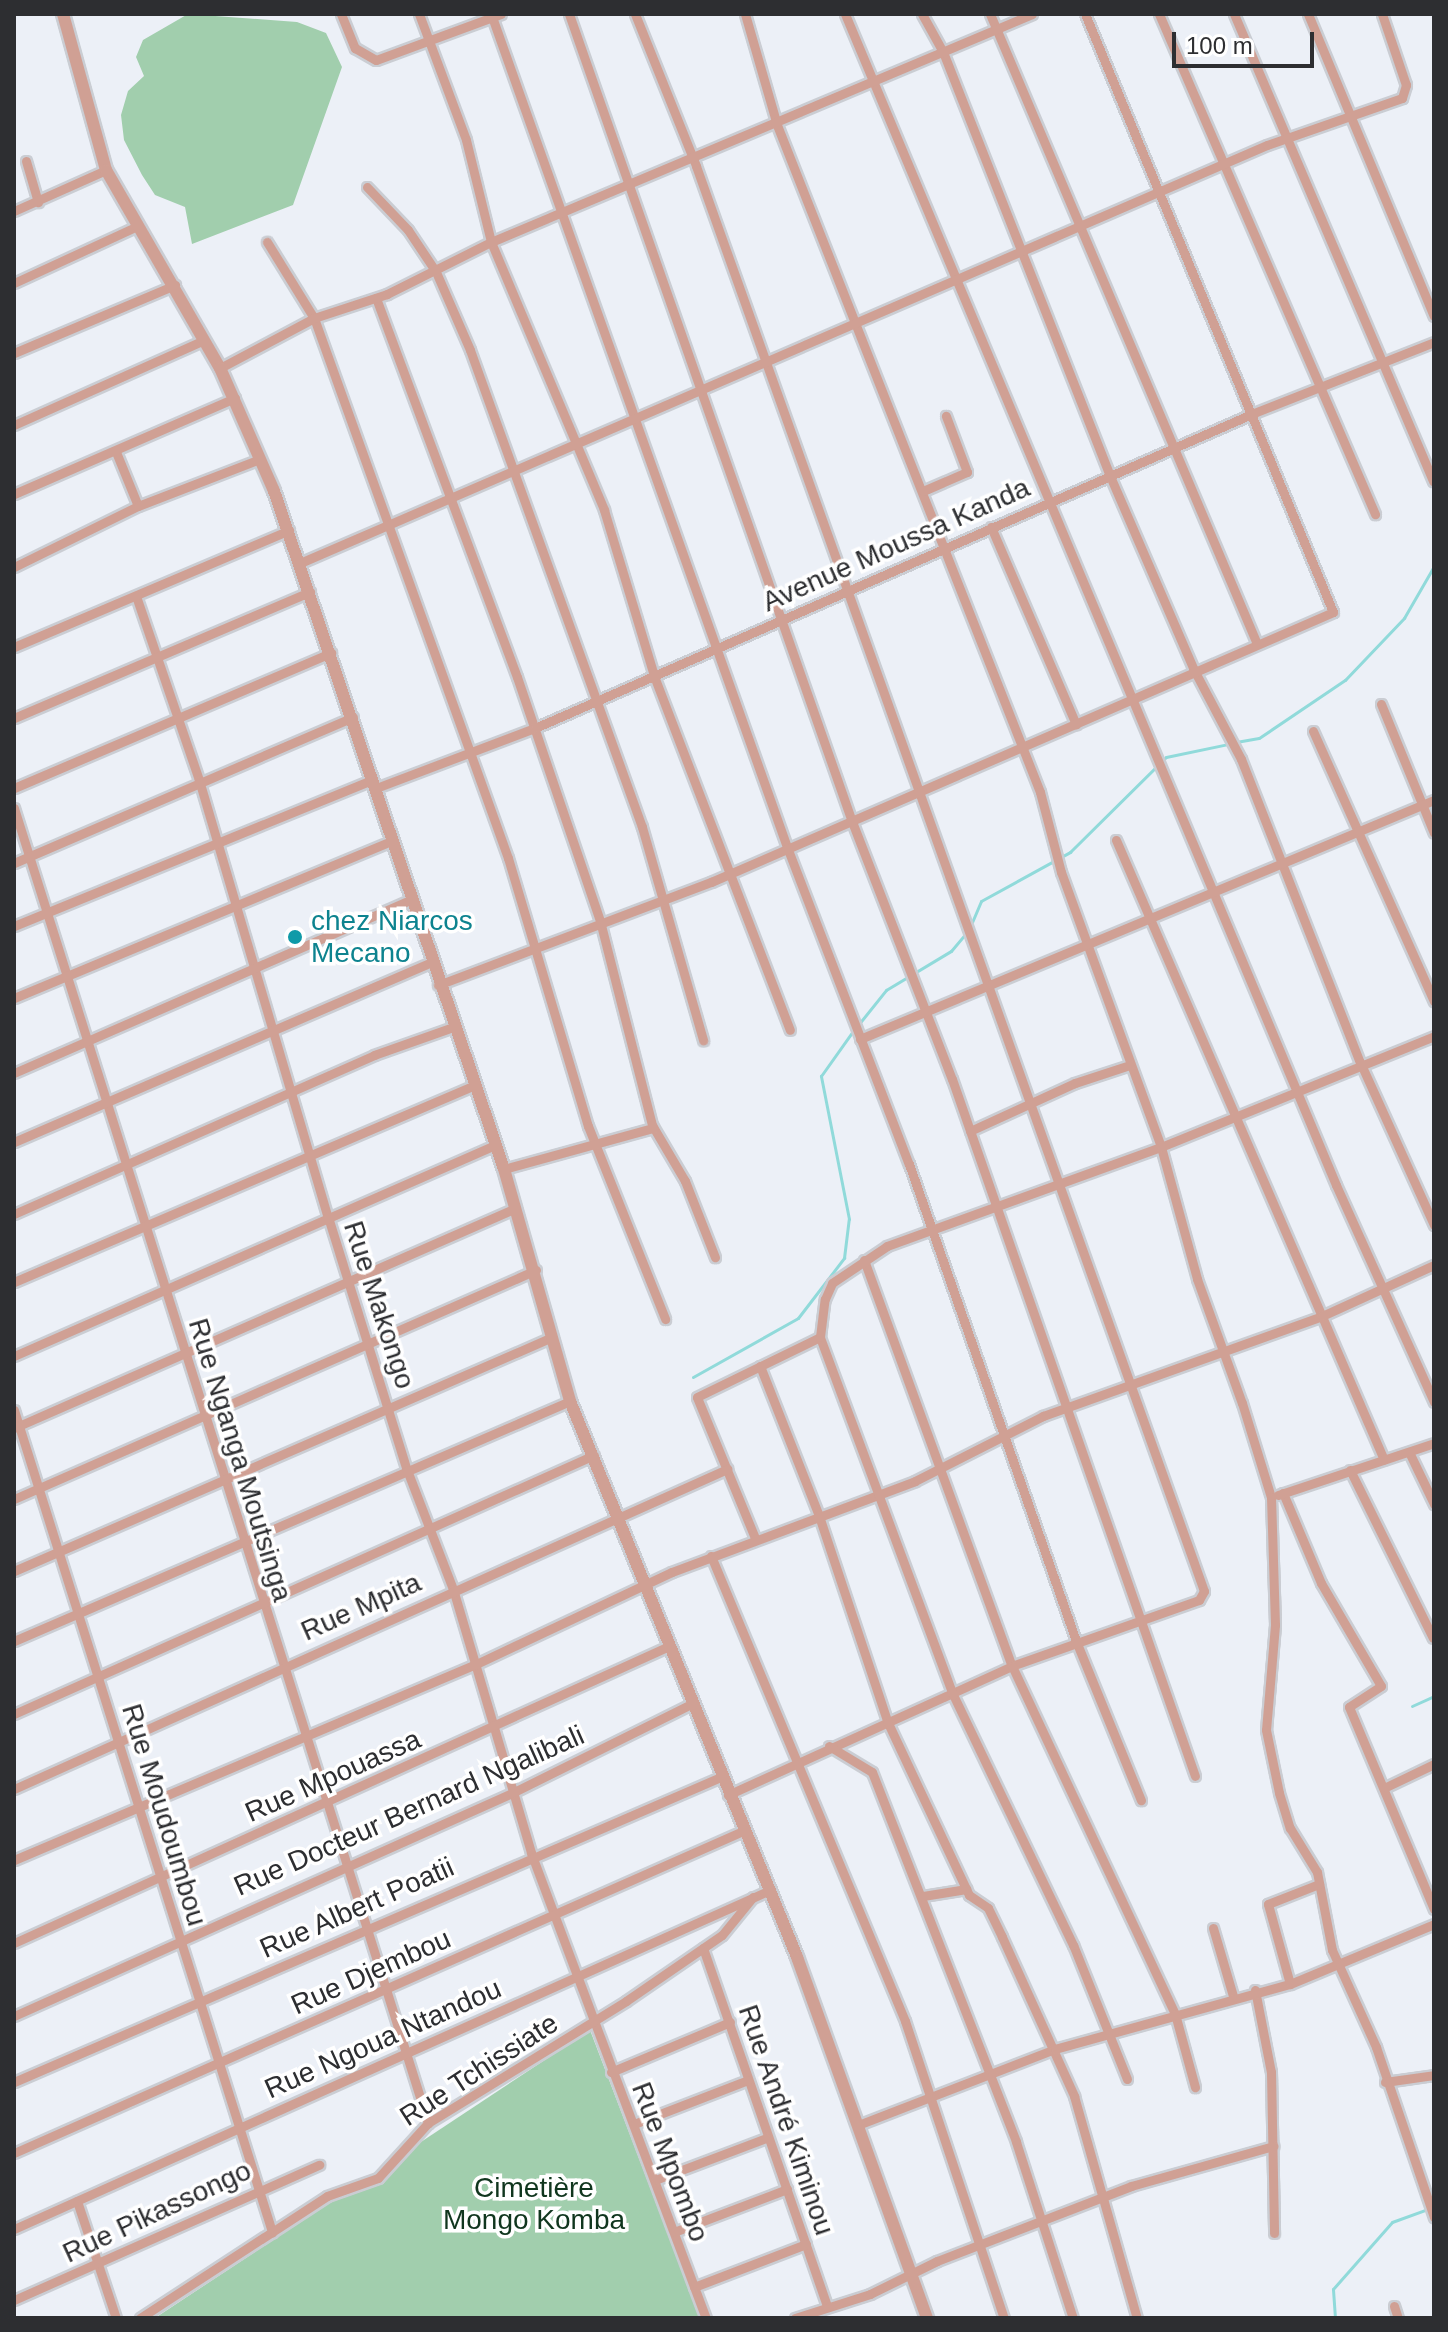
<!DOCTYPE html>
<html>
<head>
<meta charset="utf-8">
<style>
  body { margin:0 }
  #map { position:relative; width:1448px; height:2332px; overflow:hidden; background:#ecf0f7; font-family:Arial,sans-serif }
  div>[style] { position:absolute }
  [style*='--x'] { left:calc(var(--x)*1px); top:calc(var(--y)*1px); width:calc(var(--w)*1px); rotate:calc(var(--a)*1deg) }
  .green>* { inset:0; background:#a1cead }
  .stream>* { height:3px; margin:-1.5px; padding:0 1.5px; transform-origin:1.5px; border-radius:1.5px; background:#90dada }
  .roads { filter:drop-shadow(2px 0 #cacdd3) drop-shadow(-2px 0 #cacdd3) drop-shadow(0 2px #cacdd3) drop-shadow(0 -2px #cacdd3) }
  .minor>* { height:9px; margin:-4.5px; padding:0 4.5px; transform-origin:4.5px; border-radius:4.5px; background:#d0a094 }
  .tertiary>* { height:12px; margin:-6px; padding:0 6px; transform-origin:6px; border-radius:6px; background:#d0a094 }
  .dots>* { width:22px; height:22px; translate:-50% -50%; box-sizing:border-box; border:4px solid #fff; border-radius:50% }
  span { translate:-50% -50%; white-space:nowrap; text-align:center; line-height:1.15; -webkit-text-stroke:7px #fff; paint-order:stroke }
  .street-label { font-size:28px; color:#2d2e31 }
  .culture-label { font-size:28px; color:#0d838f }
  .left { translate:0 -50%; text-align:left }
  .park-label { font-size:28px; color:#10361e }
  .frame { position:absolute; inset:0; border:16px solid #2d2e31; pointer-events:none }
  .scale { position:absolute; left:1172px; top:32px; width:142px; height:36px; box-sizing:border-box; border:4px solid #2d2e31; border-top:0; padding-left:10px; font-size:24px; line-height:28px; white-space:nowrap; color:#2d2e31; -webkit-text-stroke:6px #fff; paint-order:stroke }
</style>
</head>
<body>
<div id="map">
  <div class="green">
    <i style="clip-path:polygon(188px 14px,297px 22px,326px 33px,342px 67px,293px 205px,192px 244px,185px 207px,155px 195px,142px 175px,124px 140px,121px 115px,128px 91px,144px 76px,136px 57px,143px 40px)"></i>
    <i style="clip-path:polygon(590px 2030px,700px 2318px,155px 2318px)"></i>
  </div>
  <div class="stream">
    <i style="--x:1236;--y:742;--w:23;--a:-10"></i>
    <i style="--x:1259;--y:738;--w:104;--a:-34"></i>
    <i style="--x:1345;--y:680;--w:86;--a:-46.4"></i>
    <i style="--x:1404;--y:618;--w:60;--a:-60"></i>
    <i style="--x:970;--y:927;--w:28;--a:-67"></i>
    <i style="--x:981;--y:901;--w:102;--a:-28.8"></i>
    <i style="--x:1070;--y:852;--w:135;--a:-44.7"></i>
    <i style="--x:1166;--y:757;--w:63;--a:-11.8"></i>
    <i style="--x:858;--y:1025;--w:45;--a:-51.3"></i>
    <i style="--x:886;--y:990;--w:76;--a:-31"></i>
    <i style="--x:951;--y:951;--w:23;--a:-50"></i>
    <i style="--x:693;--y:1377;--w:120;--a:-29.3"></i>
    <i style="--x:798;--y:1318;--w:76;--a:-52.5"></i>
    <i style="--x:844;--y:1258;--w:39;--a:-83"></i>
    <i style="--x:849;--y:1219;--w:146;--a:-101.1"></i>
    <i style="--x:821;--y:1076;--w:55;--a:-54.6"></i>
    <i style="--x:1412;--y:1706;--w:24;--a:-24"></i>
    <i style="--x:1335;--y:2318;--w:29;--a:-94"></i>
    <i style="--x:1333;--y:2289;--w:89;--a:-48.6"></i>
    <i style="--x:1392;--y:2222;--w:37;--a:-20"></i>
  </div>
  <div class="roads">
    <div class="minor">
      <i style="--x:341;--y:14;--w:37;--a:68"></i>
      <i style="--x:355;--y:48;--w:24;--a:30"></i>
      <i style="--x:376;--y:60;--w:133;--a:-20.2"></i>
      <i style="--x:419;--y:14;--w:134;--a:69.5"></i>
      <i style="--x:466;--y:140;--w:105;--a:76.2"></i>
      <i style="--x:491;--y:242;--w:291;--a:67.1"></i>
      <i style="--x:604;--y:510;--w:173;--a:73.2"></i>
      <i style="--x:654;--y:676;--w:379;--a:69"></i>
      <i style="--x:491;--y:14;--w:884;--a:70.44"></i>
      <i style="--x:787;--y:847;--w:340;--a:69"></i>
      <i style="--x:909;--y:1164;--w:505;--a:70.7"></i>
      <i style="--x:1076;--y:1641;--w:172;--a:67.8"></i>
      <i style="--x:569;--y:14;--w:853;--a:70.69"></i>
      <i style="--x:851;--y:819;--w:279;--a:68.8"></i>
      <i style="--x:952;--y:1079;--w:738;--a:70.78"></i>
      <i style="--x:635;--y:14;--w:164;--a:68.1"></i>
      <i style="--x:696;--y:166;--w:1513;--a:70.38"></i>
      <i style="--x:1204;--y:1591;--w:10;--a:119"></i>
      <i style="--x:1199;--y:1600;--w:198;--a:160.6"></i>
      <i style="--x:1012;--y:1666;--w:312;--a:155.6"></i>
      <i style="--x:745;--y:14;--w:116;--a:73.9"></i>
      <i style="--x:777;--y:125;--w:717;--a:68.48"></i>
      <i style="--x:1040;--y:792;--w:83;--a:75.3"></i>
      <i style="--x:1061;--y:872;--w:293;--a:70"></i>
      <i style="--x:1161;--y:1147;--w:137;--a:74.7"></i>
      <i style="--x:1197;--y:1279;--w:132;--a:70.1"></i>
      <i style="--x:1242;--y:1403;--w:98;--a:72.9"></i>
      <i style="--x:1271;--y:1497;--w:128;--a:88.2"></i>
      <i style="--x:1275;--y:1625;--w:105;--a:94.9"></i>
      <i style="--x:1266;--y:1730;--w:64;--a:78.3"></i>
      <i style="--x:1279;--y:1793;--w:37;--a:73"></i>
      <i style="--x:1290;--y:1828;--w:52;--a:58.5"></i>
      <i style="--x:1317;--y:1872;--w:79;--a:79.1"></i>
      <i style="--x:1332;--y:1950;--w:107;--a:65.6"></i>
      <i style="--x:1376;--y:2047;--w:180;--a:71.2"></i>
      <i style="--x:845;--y:14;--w:1270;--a:67.25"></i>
      <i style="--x:1336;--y:1185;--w:238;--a:65.7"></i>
      <i style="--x:922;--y:14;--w:43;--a:61.1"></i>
      <i style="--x:943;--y:52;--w:456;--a:68.5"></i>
      <i style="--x:1110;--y:476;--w:209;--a:66.6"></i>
      <i style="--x:1193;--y:668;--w:103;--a:62.2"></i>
      <i style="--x:1241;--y:759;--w:326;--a:68.6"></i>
      <i style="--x:1360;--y:1062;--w:179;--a:65.6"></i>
      <i style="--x:990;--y:14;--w:684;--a:67.03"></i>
      <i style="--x:1159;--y:14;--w:545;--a:66.64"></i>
      <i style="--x:1234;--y:14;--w:508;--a:66.92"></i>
      <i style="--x:1308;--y:14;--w:327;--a:67.4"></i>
      <i style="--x:26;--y:161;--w:43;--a:73.7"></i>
      <i style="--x:367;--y:187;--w:59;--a:46.4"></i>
      <i style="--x:408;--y:230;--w:50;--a:56.3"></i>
      <i style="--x:436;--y:272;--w:85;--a:66.4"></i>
      <i style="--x:470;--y:350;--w:507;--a:70.17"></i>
      <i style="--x:642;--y:827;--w:222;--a:74"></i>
      <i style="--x:14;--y:211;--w:101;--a:-24"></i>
      <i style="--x:267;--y:242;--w:89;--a:58.3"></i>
      <i style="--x:314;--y:318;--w:574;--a:70.24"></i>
      <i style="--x:508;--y:858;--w:280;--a:73.4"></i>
      <i style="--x:588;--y:1126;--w:208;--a:68.2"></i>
      <i style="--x:14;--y:283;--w:133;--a:-24.8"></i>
      <i style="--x:376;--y:298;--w:404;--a:69.6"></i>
      <i style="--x:517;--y:677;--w:258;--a:71.2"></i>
      <i style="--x:600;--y:921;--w:211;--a:75.7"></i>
      <i style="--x:652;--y:1125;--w:65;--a:59.5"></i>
      <i style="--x:685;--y:1181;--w:82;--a:68.5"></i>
      <i style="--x:14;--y:353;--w:175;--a:-22.9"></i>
      <i style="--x:220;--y:368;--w:106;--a:-28"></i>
      <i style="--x:314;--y:318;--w:77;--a:-18.2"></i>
      <i style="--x:387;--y:294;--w:116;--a:-26.6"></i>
      <i style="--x:491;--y:242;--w:587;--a:-22.85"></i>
      <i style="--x:14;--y:425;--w:208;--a:-24.1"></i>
      <i style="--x:116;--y:452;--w:58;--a:67.8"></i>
      <i style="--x:923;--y:491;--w:48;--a:-23.4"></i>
      <i style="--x:967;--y:472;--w:60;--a:-110.6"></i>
      <i style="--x:14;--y:494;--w:241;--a:-23.5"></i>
      <i style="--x:991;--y:527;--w:215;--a:66.7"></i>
      <i style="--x:300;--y:563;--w:1053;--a:-23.38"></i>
      <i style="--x:1267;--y:145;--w:143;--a:-19.2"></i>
      <i style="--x:1402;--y:98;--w:14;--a:-73"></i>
      <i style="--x:1406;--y:85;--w:75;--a:-108.7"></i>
      <i style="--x:14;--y:567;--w:138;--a:-26.2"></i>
      <i style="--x:138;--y:506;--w:131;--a:-21.1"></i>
      <i style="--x:136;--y:596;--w:194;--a:71.1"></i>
      <i style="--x:199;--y:780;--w:456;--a:73.6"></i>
      <i style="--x:328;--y:1217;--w:265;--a:72.7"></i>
      <i style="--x:407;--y:1470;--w:128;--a:68.9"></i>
      <i style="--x:453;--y:1589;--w:275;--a:73.5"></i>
      <i style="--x:531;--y:1853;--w:497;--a:69.4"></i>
      <i style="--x:14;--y:647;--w:299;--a:-23"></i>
      <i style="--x:1381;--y:704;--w:139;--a:67.7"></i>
      <i style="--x:14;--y:718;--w:322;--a:-23.1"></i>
      <i style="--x:1313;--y:731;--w:296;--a:65.9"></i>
      <i style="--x:14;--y:788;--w:345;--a:-23.1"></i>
      <i style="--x:376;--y:788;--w:170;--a:-20.7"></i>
      <i style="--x:535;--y:728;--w:785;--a:-23.66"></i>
      <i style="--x:1254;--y:413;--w:193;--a:-21.5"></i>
      <i style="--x:14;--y:808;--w:1379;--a:72.52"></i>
      <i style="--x:1116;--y:840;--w:675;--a:66.62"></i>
      <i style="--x:14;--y:863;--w:369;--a:-23.3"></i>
      <i style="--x:14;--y:926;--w:387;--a:-22.2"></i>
      <i style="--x:438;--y:985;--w:292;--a:-20.7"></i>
      <i style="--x:711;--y:882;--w:678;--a:-23.46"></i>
      <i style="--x:1333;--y:612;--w:647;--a:-112.52"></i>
      <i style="--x:14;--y:998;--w:409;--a:-22.6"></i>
      <i style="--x:860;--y:1039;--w:622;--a:-22.61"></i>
      <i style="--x:14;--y:1073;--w:430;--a:-23.6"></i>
      <i style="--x:970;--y:1131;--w:115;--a:-24.6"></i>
      <i style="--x:1075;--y:1083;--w:58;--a:-18.1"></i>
      <i style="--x:14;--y:1142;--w:452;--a:-23.3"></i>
      <i style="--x:504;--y:1169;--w:155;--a:-15.4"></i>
      <i style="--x:14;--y:1214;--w:394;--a:-23.8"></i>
      <i style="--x:374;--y:1055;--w:84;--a:-19.5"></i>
      <i style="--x:864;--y:1260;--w:432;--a:70"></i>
      <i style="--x:1012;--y:1666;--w:384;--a:64.9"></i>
      <i style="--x:1175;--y:2014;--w:76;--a:74.7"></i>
      <i style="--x:14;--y:1282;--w:501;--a:-23.14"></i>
      <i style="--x:14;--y:1356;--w:525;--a:-23.69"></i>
      <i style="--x:760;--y:1366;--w:161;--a:68.5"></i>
      <i style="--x:819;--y:1516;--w:218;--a:71.6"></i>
      <i style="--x:888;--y:1723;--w:190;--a:64.8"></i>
      <i style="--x:969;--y:1895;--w:23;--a:34"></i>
      <i style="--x:988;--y:1908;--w:32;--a:64"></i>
      <i style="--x:1002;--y:1937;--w:175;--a:65.6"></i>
      <i style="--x:1074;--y:2096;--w:231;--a:74.2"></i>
      <i style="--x:14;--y:1410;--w:862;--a:72.57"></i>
      <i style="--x:14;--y:1428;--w:548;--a:-23.67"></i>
      <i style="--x:1409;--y:1452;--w:58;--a:64.3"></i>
      <i style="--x:1350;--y:1470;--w:187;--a:63.7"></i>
      <i style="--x:1283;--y:1493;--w:98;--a:67.1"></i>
      <i style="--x:1321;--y:1583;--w:119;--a:59.8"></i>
      <i style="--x:1381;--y:1686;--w:38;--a:147"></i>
      <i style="--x:1349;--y:1707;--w:219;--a:67.2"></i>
      <i style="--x:1278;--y:1495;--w:164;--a:-18.4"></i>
      <i style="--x:14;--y:1499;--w:570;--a:-23.69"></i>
      <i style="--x:755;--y:1538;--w:152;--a:-112.4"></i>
      <i style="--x:697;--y:1397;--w:137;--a:-26"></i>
      <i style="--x:711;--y:1556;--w:504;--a:67.35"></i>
      <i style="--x:905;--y:2021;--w:313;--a:71.6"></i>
      <i style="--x:14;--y:1571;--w:584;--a:-23.49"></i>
      <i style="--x:14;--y:1641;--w:606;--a:-23.35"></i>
      <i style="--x:14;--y:1714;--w:635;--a:-24.06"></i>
      <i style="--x:829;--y:1746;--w:50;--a:31.2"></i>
      <i style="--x:872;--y:1772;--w:397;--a:68.7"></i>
      <i style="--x:1016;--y:2142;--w:185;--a:72.1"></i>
      <i style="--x:1386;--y:1787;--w:53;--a:-25.6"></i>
      <i style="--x:14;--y:1789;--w:782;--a:-24.17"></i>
      <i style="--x:14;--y:1860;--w:497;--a:-23"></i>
      <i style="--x:472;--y:1666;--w:221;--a:-25.2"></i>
      <i style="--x:672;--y:1572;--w:259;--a:-20.5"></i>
      <i style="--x:915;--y:1481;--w:144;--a:-26.9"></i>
      <i style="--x:1043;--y:1416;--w:296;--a:-19.7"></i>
      <i style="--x:1322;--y:1316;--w:123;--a:-24.5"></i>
      <i style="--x:923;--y:1896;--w:44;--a:-9.2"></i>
      <i style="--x:1213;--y:1928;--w:71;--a:73.6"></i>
      <i style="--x:14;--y:1943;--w:719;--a:-24.39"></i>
      <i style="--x:703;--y:1948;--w:380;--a:70.9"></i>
      <i style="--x:1290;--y:1984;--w:83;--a:-105.4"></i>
      <i style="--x:1268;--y:1904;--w:55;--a:-21.4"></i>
      <i style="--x:1255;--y:1990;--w:84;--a:79"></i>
      <i style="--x:1271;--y:2072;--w:161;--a:88.9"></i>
      <i style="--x:14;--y:2016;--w:546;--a:-24.12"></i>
      <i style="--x:512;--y:1793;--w:200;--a:-26.4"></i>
      <i style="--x:611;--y:2072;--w:129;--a:-22.8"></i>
      <i style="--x:1127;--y:2079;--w:144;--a:-111.9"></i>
      <i style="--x:1073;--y:1945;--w:277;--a:-115.6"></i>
      <i style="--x:953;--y:1695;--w:382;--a:-110.4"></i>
      <i style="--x:820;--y:1337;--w:38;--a:-83"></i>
      <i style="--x:825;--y:1299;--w:17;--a:-66"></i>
      <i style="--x:832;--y:1283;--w:66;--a:-33.9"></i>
      <i style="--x:887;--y:1246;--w:291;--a:-19.9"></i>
      <i style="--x:1161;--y:1147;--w:295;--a:-22.1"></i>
      <i style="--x:14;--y:2082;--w:770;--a:-23.34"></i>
      <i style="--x:1385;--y:2082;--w:49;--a:-8.1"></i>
      <i style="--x:634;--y:2124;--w:122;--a:-21.1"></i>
      <i style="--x:858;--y:2125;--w:211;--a:-21.1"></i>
      <i style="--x:1055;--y:2049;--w:244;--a:-15.5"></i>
      <i style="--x:1290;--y:1984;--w:156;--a:-22.6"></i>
      <i style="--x:14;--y:2153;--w:799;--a:-23.84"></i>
      <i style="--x:655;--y:2180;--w:119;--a:-20.7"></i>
      <i style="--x:77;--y:2201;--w:123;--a:71.6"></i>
      <i style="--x:14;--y:2229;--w:829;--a:-24.15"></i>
      <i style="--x:674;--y:2232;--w:121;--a:-20.8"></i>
      <i style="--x:694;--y:2287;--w:120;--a:-21"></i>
      <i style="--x:14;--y:2300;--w:334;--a:-23.9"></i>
      <i style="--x:1394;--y:2306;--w:13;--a:72"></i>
      <i style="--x:140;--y:2318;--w:223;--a:-33.1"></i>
      <i style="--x:327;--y:2196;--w:54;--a:-19.4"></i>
      <i style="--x:378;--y:2178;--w:74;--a:-47.7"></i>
      <i style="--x:428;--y:2123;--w:233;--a:-31.6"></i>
      <i style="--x:626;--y:2001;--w:116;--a:-34.5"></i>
      <i style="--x:722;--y:1935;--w:49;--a:-50.8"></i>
      <i style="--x:795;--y:2318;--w:79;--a:-17.7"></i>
      <i style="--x:870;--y:2294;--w:75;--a:-26.2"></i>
      <i style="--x:937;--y:2261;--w:208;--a:-21.1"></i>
      <i style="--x:1131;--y:2186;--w:148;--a:-15.7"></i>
    </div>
    <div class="tertiary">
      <i style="--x:63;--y:14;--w:162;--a:74.6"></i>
      <i style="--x:106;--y:170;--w:228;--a:60.1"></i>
      <i style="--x:220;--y:368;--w:134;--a:66.3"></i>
      <i style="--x:274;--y:491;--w:716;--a:71.26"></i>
      <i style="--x:504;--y:1169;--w:241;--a:74.1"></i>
      <i style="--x:570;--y:1401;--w:601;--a:67.79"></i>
      <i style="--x:797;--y:1957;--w:384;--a:70.2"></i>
    </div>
  </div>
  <div class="dots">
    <i style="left:295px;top:937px;background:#0f9aa8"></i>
  </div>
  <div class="street-label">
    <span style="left:896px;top:545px;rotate:-24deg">Avenue Moussa Kanda</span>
    <span style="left:379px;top:1305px;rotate:72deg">Rue Makongo</span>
    <span style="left:240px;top:1460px;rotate:73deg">Rue Nganga Moutsinga</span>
    <span style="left:361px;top:1607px;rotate:-24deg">Rue Mpita</span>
    <span style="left:333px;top:1776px;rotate:-24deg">Rue Mpouassa</span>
    <span style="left:409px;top:1811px;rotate:-24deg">Rue Docteur Bernard Ngalibali</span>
    <span style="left:164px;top:1815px;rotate:73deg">Rue Moudoumbou</span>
    <span style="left:357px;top:1908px;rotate:-24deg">Rue Albert Poatii</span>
    <span style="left:371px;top:1972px;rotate:-24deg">Rue Djembou</span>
    <span style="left:383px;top:2039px;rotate:-24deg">Rue Ngoua Ntandou</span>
    <span style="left:479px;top:2070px;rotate:-33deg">Rue Tchissiate</span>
    <span style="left:786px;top:2120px;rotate:71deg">Rue André Kiminou</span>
    <span style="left:670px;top:2162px;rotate:69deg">Rue Mpombo</span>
    <span style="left:157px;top:2212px;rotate:-25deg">Rue Pikassongo</span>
  </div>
  <div class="culture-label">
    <span class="left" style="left:311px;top:937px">chez Niarcos<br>Mecano</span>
  </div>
  <div class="park-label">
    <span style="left:534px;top:2204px">Cimetière<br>Mongo Komba</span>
  </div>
  <div class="frame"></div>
  <div class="scale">100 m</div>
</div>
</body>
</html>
